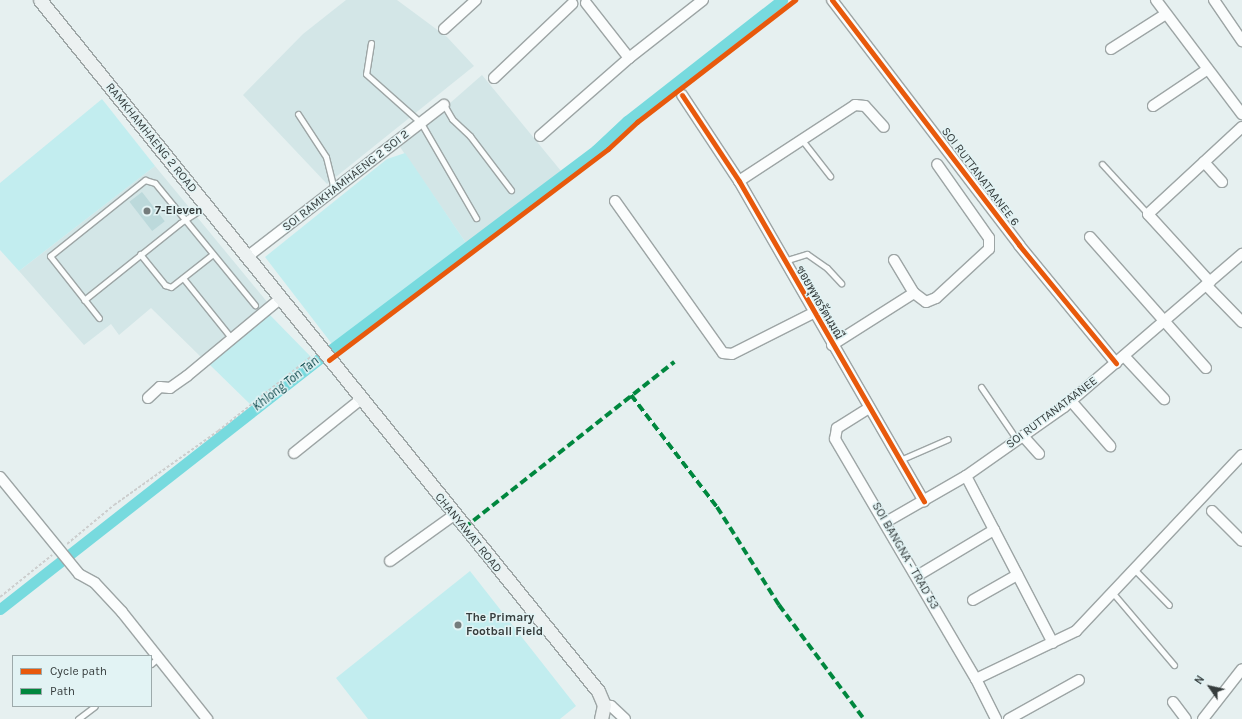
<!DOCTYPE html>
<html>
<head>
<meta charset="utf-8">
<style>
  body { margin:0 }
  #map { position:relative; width:1242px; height:719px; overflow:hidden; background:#e6f0f0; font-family:Karla,Sarabun,sans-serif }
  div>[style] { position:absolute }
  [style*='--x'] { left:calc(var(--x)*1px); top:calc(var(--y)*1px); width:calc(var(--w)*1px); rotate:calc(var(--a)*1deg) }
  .built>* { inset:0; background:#d3e6e7 }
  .green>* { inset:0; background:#c2edef }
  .canal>* { height:11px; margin:-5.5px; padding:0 5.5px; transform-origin:5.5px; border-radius:5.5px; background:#77dade }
  .building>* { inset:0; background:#bcd9db; transform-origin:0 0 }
  .path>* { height:2px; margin-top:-1px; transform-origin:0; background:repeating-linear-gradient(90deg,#cccece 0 3px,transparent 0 5px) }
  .roads { filter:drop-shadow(1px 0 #9da5a5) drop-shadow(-1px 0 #9da5a5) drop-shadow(0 1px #9da5a5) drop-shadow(0 -1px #9da5a5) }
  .lane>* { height:5px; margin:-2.5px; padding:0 2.5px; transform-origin:2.5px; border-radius:2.5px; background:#fbfdfd }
  .street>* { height:10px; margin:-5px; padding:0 5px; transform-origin:5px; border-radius:5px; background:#fbfdfd }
  .secondary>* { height:13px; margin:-6.5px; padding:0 6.5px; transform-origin:6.5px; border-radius:6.5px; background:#ecf1f1 }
  .quiet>* { height:4px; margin-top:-2px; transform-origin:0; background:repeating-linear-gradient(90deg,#00873e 0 8px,transparent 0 12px) }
  .cycleway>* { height:5px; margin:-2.5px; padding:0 2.5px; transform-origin:2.5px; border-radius:2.5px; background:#e8590c }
  .dots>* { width:11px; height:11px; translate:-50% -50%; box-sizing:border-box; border:2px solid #e2f3f4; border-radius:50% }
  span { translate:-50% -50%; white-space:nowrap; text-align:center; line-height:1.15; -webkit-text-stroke:3px #e2f3f4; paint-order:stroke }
  .street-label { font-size:12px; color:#363d3d }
  .poi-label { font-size:12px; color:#363d3d; font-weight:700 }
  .left { translate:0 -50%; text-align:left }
  .water-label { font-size:13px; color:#003f42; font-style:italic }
  .legend { position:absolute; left:12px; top:655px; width:140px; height:52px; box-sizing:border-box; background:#e2f3f4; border:1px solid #9daaab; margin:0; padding:5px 7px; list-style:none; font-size:12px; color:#363d3d }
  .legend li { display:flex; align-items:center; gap:8px; height:20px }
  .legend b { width:20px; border:1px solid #9daaab }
  .north { position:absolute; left:1190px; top:667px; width:40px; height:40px; -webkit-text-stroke:3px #e2f3f4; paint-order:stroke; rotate:304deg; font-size:11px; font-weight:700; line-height:16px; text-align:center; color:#363d3d }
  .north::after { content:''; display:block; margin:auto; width:14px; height:18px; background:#363d3d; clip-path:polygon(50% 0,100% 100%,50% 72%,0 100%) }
</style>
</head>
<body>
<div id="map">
  <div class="built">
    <i style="clip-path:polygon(346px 0,397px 0,447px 37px,474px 66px,327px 184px,243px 95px,303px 34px)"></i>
    <i style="clip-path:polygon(482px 75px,561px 171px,466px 243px,400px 147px)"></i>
    <i style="clip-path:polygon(155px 166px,268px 303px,203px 359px,151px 308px,119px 335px,111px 324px,84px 345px,19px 271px)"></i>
  </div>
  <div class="green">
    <i style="clip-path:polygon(102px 99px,155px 166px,19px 271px,0 250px,0 183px)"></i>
    <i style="clip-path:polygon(405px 153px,466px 243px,332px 344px,265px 257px,387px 159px)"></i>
    <i style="clip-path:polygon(269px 314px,313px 359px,253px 407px,209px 364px)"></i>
    <i style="clip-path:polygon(470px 571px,576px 706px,560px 719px,368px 719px,336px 678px)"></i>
  </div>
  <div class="canal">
    <i style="--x:0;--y:609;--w:407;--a:-38.1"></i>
    <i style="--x:320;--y:358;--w:346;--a:-37"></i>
    <i style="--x:596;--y:150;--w:42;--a:-43.1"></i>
    <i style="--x:627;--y:121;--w:197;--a:-38"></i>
  </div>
  <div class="building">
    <i style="left:142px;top:192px;width:37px;height:16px;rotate:52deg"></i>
  </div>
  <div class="path">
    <i style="--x:67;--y:544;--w:61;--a:-39.7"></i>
    <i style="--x:114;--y:505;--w:128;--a:-35.4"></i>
    <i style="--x:218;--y:431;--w:120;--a:-38.6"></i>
    <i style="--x:0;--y:597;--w:67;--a:-38.9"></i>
  </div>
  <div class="roads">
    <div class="lane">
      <i style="--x:371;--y:43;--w:31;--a:99"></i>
      <i style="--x:366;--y:74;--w:74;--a:41.7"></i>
      <i style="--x:421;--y:123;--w:110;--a:59.9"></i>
      <i style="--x:444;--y:105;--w:16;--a:60"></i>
      <i style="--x:452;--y:119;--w:25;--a:43"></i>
      <i style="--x:470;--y:136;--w:68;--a:52.8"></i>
      <i style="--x:298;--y:114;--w:51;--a:56.9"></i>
      <i style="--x:326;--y:157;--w:34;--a:76"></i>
      <i style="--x:802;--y:140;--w:46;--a:52.1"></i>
      <i style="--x:1102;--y:164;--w:68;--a:47.4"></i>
      <i style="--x:140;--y:254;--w:40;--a:51"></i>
      <i style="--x:165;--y:285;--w:6;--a:18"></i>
      <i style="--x:171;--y:287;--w:53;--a:-38.2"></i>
      <i style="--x:784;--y:261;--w:24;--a:-17"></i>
      <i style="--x:807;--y:254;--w:24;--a:35"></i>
      <i style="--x:827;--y:268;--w:21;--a:47"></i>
      <i style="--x:183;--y:278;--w:78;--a:51.2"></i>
      <i style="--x:84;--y:300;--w:123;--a:-38.7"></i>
      <i style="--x:180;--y:223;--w:31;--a:-33"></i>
      <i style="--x:99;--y:318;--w:79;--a:-128.3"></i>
      <i style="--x:50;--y:256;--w:122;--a:-38.7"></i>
      <i style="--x:145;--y:180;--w:10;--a:17"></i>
      <i style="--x:155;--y:183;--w:158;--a:50.7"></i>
      <i style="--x:981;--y:387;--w:64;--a:55.8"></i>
      <i style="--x:900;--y:460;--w:52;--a:-23.6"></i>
      <i style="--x:1134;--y:569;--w:50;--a:45.8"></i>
      <i style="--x:1112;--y:592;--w:96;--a:49.7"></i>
      <i style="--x:151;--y:664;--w:9;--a:-41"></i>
      <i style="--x:78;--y:719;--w:21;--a:-37"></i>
    </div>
    <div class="street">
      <i style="--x:832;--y:0;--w:308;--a:52.6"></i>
      <i style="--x:1019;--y:245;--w:153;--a:50.6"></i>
      <i style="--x:1156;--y:0;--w:143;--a:53"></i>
      <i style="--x:1214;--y:0;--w:50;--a:55.7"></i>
      <i style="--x:586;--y:3;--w:70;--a:52"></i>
      <i style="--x:444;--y:29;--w:43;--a:-42.2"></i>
      <i style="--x:1111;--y:49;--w:65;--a:-32.5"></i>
      <i style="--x:494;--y:78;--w:108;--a:-43.5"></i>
      <i style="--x:682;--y:95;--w:103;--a:56.5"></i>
      <i style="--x:739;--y:181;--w:370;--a:60"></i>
      <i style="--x:1153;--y:106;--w:66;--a:-33.9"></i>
      <i style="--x:540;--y:136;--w:118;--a:-41.2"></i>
      <i style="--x:629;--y:58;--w:94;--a:-38.1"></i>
      <i style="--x:1204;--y:162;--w:27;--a:48"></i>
      <i style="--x:739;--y:181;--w:139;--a:-33.2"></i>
      <i style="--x:855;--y:105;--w:10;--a:6"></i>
      <i style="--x:865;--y:106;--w:28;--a:48"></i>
      <i style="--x:615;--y:201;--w:186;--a:54.6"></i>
      <i style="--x:723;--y:353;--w:9;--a:6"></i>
      <i style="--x:732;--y:354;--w:91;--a:-26.8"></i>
      <i style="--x:1090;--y:237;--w:175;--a:48.5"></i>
      <i style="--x:247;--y:257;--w:249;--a:-37.7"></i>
      <i style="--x:894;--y:260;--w:39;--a:59"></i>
      <i style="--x:914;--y:293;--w:15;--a:37"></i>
      <i style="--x:926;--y:302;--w:11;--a:-22"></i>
      <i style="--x:936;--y:298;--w:72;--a:-42.8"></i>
      <i style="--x:989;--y:249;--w:11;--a:-90"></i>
      <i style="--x:989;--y:238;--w:90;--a:-125.1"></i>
      <i style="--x:1210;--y:282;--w:92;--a:-132.4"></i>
      <i style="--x:1148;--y:214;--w:128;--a:-42.8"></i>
      <i style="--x:1206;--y:285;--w:52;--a:45.8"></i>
      <i style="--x:832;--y:345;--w:97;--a:-32.4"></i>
      <i style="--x:1124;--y:356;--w:59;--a:47.1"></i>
      <i style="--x:148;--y:398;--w:16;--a:-43"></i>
      <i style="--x:160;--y:387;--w:10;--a:6"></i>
      <i style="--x:170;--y:388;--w:21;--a:-35"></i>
      <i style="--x:187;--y:376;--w:122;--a:-39.7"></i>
      <i style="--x:1071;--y:401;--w:60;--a:49.1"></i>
      <i style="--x:869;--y:408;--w:38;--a:148"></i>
      <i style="--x:837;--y:428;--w:11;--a:100"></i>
      <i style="--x:835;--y:439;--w:278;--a:59.6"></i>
      <i style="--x:976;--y:679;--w:45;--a:63.4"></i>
      <i style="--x:1023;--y:436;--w:24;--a:48"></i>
      <i style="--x:294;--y:453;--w:85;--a:-38.8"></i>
      <i style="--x:966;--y:476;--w:188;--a:62.5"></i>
      <i style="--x:0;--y:477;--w:125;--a:50.8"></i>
      <i style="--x:79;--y:574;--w:18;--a:29"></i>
      <i style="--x:95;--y:583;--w:40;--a:47"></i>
      <i style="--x:122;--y:612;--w:137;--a:51.5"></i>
      <i style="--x:1212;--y:511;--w:42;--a:45"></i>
      <i style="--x:886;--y:522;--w:92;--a:-29.9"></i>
      <i style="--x:966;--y:476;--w:120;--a:-35.1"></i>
      <i style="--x:1064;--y:407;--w:235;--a:-40.7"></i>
      <i style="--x:390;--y:561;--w:79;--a:-35.7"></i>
      <i style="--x:917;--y:576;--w:90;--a:-30.9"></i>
      <i style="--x:973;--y:600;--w:51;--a:-29.6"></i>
      <i style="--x:976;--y:679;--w:111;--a:-25.6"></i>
      <i style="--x:1076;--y:631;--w:242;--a:-46.7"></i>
      <i style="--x:1173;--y:702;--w:21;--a:53"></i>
      <i style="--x:604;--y:705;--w:7;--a:8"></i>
      <i style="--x:611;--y:706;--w:19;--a:43"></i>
      <i style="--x:1009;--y:719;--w:80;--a:-29.1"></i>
      <i style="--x:1203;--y:719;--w:63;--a:-52"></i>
    </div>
    <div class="secondary">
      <i style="--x:40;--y:0;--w:888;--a:51.08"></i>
      <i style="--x:598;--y:691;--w:15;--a:67"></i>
      <i style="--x:604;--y:705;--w:14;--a:102"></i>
    </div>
  </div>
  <div class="quiet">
    <i style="--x:631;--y:395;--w:141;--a:52.5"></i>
    <i style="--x:717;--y:507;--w:116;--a:57.7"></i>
    <i style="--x:779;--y:605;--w:142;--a:53.3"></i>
    <i style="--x:464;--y:528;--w:268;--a:-38.3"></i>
  </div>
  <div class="cycleway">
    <i style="--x:832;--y:0;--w:308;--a:52.6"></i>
    <i style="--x:1019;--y:245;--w:153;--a:50.6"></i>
    <i style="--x:682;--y:95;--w:103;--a:56.5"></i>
    <i style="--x:739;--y:181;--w:370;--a:60"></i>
    <i style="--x:329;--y:360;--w:350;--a:-37.1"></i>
    <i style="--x:608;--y:149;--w:40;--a:-43"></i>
    <i style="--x:637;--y:122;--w:200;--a:-37.7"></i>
  </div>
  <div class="dots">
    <i style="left:147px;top:211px;background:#747c7c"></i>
    <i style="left:458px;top:625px;background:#747c7c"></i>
  </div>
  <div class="street-label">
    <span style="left:151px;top:138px;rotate:51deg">RAMKHAMHAENG 2 ROAD</span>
    <span style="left:980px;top:177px;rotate:53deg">SOI RUTTANATAANEE 6</span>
    <span style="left:346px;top:181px;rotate:-38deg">SOI RAMKHAMHAENG 2 SOI 2</span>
    <span style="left:819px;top:303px;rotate:60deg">ซอยพุทธรัตนมณี</span>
    <span style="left:1052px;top:413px;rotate:-37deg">SOI RUTTANATAANEE</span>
    <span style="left:468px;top:533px;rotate:51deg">CHANYAWAT ROAD</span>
    <span style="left:905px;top:556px;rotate:60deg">SOI BANGNA - TRAD 53</span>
  </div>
  <div class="poi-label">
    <span class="left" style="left:155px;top:211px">7-Eleven</span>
    <span class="left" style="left:466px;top:625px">The Primary<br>Football Field</span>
  </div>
  <div class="water-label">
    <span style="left:286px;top:384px;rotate:-38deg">Khlong Ton Tan</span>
  </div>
  <ul class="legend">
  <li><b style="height:5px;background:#e8590c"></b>Cycle path</li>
  <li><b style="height:5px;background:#00873e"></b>Path</li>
  </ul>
  <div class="north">N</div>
</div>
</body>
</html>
